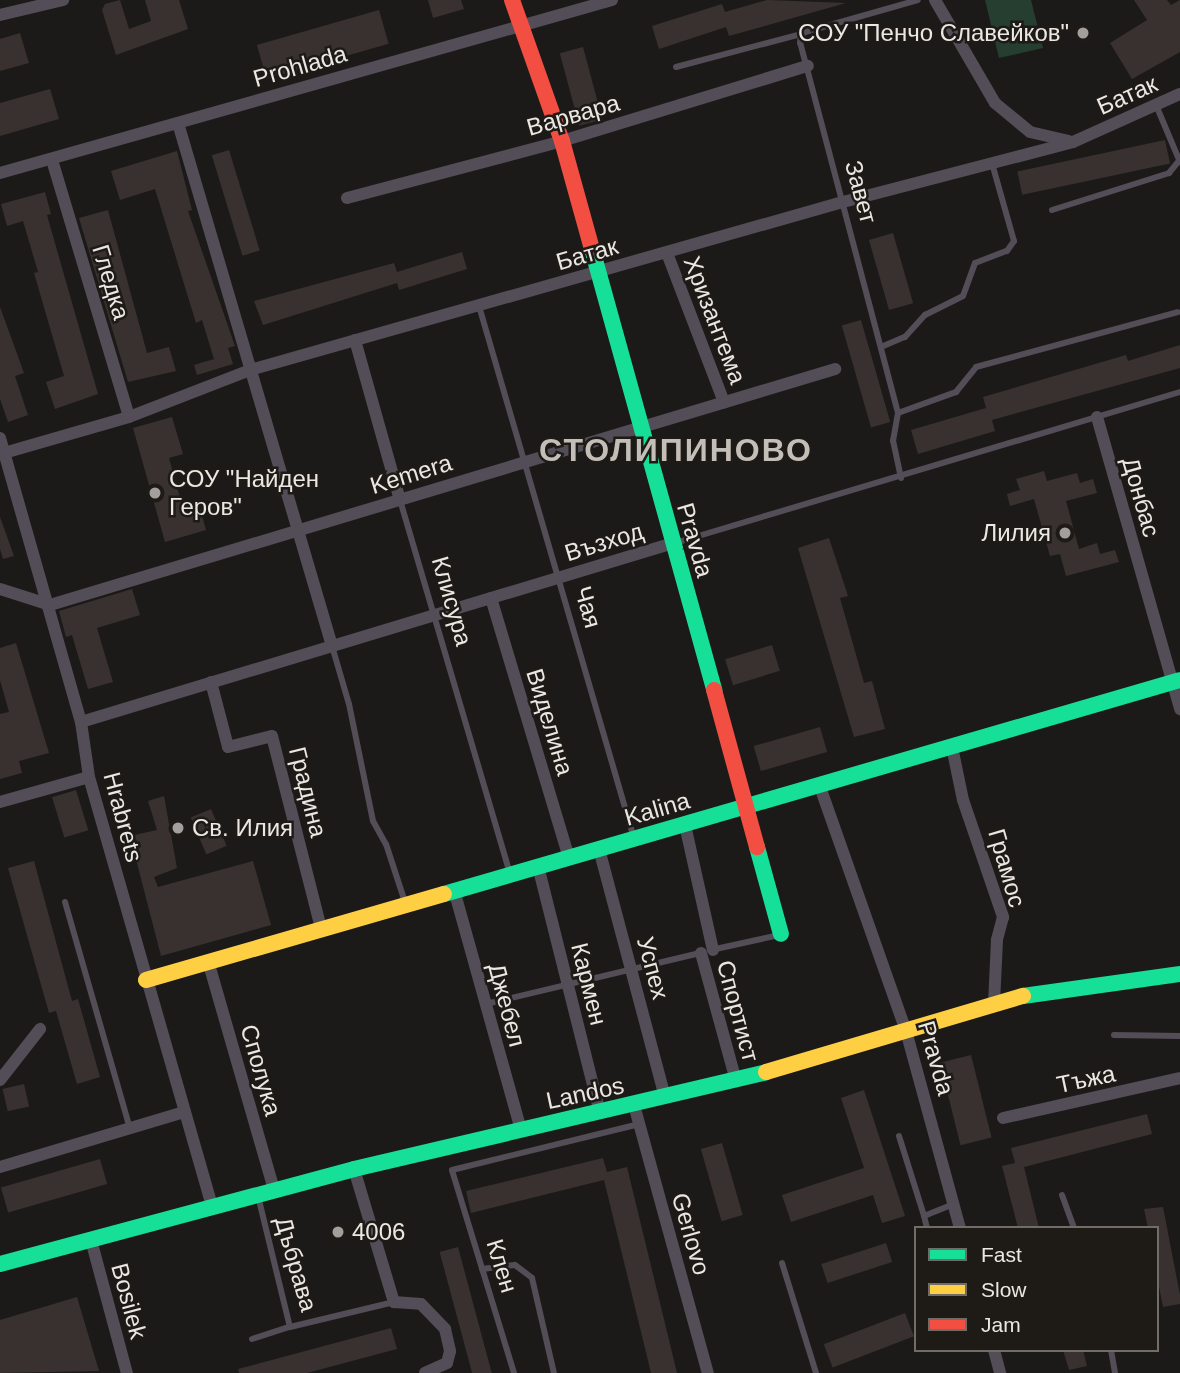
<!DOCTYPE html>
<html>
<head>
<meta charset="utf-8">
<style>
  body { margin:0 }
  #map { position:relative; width:1180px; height:1373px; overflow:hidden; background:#1c1a18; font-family:Arial,sans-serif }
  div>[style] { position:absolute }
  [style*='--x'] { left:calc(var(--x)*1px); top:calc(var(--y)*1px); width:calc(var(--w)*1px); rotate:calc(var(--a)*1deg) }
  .green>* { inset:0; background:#253e2f }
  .building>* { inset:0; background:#38312f; transform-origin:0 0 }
  .lane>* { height:6px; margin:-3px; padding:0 3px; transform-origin:3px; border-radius:3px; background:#524d56 }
  .street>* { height:12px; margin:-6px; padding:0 6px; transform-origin:6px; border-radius:6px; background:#524d56 }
  .fast>* { height:16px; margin:-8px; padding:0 8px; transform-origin:8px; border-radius:8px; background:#16e098 }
  .slow>* { height:16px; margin:-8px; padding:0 8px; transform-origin:8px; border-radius:8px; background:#ffcf43 }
  .jam>* { height:16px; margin:-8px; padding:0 8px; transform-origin:8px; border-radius:8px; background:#f24e42 }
  .dots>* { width:19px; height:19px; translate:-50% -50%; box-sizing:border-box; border:4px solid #1e1a16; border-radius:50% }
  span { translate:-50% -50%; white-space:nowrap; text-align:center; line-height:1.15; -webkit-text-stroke:5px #1e1a16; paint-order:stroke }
  .poi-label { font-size:24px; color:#eae7e4 }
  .right { translate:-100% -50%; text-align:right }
  .left { translate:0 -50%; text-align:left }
  .street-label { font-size:24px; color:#eae7e4 }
  .district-label { font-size:32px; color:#c4beb9; font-weight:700; letter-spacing:2px }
  .legend { position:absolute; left:914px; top:1226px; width:245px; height:126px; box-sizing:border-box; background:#1e1a16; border:2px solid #706c68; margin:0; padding:9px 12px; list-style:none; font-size:21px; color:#eae7e4 }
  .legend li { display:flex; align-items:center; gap:14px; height:35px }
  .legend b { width:35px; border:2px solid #706c68 }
</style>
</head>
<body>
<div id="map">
  <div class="green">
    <i style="clip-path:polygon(985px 0,1031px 0,1043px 48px,999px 58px)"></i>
  </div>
  <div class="building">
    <i style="clip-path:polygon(120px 0,129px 29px,151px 21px,145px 0,179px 0,188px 29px,116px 55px,102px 10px,105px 4px)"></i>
    <i style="clip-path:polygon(428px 0,461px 0,464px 9px,433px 18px)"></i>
    <i style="clip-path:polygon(767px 0,846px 3px,729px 36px,726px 27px,659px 49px,652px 26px,722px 4px,725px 12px)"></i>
    <i style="clip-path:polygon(1134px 0,1167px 0,1171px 5px,1180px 0,1180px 52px,1132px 79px,1110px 43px,1147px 20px)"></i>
    <i style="left:379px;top:10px;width:35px;height:127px;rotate:74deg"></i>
    <i style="clip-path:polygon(20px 33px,29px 63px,0 71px,0 39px)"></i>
    <i style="left:583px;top:47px;width:75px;height:24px;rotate:75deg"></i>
    <i style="clip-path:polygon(50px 89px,59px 119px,0 136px,0 103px)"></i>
    <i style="left:1165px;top:140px;width:24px;height:151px;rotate:78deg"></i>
    <i style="left:229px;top:150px;width:105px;height:18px;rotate:73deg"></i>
    <i style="clip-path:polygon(177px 151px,192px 210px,188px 211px,235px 346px,228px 348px,233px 364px,197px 375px,194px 365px,214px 359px,202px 320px,196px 323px,155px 189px,120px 200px,111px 171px)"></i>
    <i style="clip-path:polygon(45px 192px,51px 214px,47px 215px,98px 394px,55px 409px,46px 382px,64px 376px,34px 273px,38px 272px,23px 221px,7px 226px,1px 204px)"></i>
    <i style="clip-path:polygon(108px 210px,147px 353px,169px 347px,176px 371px,128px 382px,79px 218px)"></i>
    <i style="left:893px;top:233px;width:73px;height:25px;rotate:74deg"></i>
    <i style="clip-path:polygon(462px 252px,467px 269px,399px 290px,397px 283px,263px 325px,254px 301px,394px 263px,397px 272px)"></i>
    <i style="clip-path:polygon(0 307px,24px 373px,15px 376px,28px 415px,8px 422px,0 399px)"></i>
    <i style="left:861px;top:320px;width:106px;height:20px;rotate:74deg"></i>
    <i style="clip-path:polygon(1180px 345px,1180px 368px,992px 420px,995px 431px,918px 454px,911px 430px,986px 408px,983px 397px,1126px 355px,1128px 361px)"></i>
    <i style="clip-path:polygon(172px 417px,183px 454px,169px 458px,184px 512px,200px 508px,206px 530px,165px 542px,133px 428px)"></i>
    <i style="clip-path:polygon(1044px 471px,1047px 481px,1077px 473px,1080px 483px,1093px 479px,1097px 493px,1066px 501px,1079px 549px,1097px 543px,1100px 554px,1115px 550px,1119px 562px,1066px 576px,1060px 554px,1050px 556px,1034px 499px,1010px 506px,1007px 494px,1020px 490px,1016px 479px)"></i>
    <i style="clip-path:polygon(0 517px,14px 556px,3px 559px,0 549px)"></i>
    <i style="clip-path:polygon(829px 538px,848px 596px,840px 598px,864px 683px,872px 681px,885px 729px,854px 737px,798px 548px)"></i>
    <i style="clip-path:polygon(132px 589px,140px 615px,97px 628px,113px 682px,88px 689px,72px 635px,66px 637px,59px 611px)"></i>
    <i style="clip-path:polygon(16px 643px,49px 753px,19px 761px,22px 773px,0 779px,0 714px,9px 712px,0 680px,0 648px)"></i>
    <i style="left:772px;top:645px;width:27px;height:49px;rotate:73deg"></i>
    <i style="left:820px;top:727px;width:26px;height:69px;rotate:74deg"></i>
    <i style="left:76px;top:790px;width:42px;height:25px;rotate:73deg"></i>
    <i style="clip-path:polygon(164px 796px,177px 868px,154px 877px,158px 887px,253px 861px,271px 925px,161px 956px,130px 836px,157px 830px,148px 801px)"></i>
    <i style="left:211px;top:809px;width:40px;height:22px;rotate:67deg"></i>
    <i style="clip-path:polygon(34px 861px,72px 1001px,78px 999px,100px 1077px,77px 1084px,56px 1011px,49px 1013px,8px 868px)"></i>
    <i style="left:971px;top:1055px;width:85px;height:32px;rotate:76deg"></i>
    <i style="left:24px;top:1084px;width:23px;height:22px;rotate:77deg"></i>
    <i style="clip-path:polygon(864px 1090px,905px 1216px,882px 1223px,873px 1195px,791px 1222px,782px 1195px,864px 1168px,841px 1098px)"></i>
    <i style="clip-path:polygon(1147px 1114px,1152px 1134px,1024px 1167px,1039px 1228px,1018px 1228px,1002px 1166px,1015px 1163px,1011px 1148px)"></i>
    <i style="left:722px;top:1143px;width:75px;height:22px;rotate:74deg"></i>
    <i style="clip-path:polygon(603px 1158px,607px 1172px,627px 1167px,677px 1373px,651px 1373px,604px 1180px,471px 1213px,466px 1191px)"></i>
    <i style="left:100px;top:1159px;width:26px;height:103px;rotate:74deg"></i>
    <i style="clip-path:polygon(1163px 1207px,1180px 1295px,1180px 1304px,1163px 1307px,1157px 1276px,1157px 1228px,1148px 1228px,1144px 1209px)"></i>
    <i style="left:886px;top:1243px;width:20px;height:68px;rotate:72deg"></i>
    <i style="left:458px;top:1247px;width:131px;height:19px;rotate:75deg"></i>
    <i style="clip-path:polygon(77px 1297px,99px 1371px,0 1373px,0 1320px)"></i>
    <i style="left:905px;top:1313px;width:25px;height:87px;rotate:69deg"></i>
    <i style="clip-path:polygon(391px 1328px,397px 1349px,307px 1373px,239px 1373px,238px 1369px)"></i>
    <i style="clip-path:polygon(1063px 1350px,1083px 1350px,1087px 1366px,1069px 1370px)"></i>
  </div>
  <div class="lane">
    <i style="--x:676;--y:67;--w:129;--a:-14.8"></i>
    <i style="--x:1156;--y:105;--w:62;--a:67.2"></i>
    <i style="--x:1052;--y:210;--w:123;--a:-17.5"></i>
    <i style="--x:1169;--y:173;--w:14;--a:-51"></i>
    <i style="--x:479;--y:306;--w:551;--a:73.77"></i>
    <i style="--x:881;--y:347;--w:26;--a:-23"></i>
    <i style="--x:905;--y:337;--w:30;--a:-48"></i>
    <i style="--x:925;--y:315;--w:42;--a:-26.6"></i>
    <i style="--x:963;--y:296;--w:35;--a:-70"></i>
    <i style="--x:975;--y:263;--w:34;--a:-21"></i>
    <i style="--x:1007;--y:251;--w:12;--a:-55"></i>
    <i style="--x:1014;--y:241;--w:81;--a:-105.8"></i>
    <i style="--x:898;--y:413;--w:62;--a:-19.9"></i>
    <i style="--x:956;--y:392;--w:32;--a:-51"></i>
    <i style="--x:976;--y:367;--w:209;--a:-15.2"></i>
    <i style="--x:901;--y:478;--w:38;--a:-102"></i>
    <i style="--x:893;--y:441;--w:28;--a:-80"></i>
    <i style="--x:898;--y:413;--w:383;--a:-104.8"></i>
    <i style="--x:800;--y:43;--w:9;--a:-84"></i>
    <i style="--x:801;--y:34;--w:9;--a:-21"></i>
    <i style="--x:809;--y:31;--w:113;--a:-15.9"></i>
    <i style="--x:400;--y:500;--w:390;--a:73.6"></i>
    <i style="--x:675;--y:543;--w:527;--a:-16.65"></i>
    <i style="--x:332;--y:646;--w:60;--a:73.7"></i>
    <i style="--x:349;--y:704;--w:119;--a:78.4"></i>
    <i style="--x:373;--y:821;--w:26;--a:61"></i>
    <i style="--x:386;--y:844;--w:61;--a:71.9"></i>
    <i style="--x:65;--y:902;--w:236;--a:74"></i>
    <i style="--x:711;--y:950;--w:70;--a:-12.4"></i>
    <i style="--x:486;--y:1004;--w:220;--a:-13.4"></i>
    <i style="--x:1114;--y:1035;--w:66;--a:0.9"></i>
    <i style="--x:899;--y:1136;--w:84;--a:72.6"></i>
    <i style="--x:1062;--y:1195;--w:35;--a:70"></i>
    <i style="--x:258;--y:1196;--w:135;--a:76.3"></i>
    <i style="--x:290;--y:1327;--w:107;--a:-13.5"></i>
    <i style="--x:927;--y:1228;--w:12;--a:-104"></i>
    <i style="--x:924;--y:1216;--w:32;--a:-22"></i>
    <i style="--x:782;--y:1263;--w:115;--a:72.8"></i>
    <i style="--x:482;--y:1269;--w:33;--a:-7"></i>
    <i style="--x:515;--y:1265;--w:21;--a:37"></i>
    <i style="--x:532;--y:1278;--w:98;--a:77"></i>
    <i style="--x:252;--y:1339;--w:40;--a:-18"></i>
    <i style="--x:1111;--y:1350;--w:23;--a:80"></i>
    <i style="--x:514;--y:1373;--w:212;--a:-107"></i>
    <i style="--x:452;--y:1170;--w:193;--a:-13.8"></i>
  </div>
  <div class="street">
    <i style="--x:935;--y:0;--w:119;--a:59.8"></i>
    <i style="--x:995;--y:103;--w:45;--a:39.6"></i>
    <i style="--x:1030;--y:132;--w:40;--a:13"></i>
    <i style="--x:0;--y:15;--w:65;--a:-13.4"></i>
    <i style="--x:178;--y:123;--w:545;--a:73.59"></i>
    <i style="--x:52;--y:160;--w:268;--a:73.3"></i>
    <i style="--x:0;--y:173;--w:636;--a:-15.78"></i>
    <i style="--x:347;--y:198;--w:222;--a:-14.8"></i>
    <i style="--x:562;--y:141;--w:257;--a:-17"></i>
    <i style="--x:667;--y:253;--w:160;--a:69.1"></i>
    <i style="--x:355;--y:340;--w:166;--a:74.3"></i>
    <i style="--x:1097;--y:417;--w:304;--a:74.1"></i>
    <i style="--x:0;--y:438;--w:295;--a:74.1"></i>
    <i style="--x:81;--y:722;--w:56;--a:81.7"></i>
    <i style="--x:89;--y:777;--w:446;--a:74"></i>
    <i style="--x:4;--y:453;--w:130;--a:-16.1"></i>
    <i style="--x:129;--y:417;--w:130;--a:-21.2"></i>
    <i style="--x:250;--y:370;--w:616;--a:-15.82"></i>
    <i style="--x:843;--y:202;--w:238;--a:-14.6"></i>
    <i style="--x:1073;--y:142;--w:117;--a:-24.2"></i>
    <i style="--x:0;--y:589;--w:52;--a:17.7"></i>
    <i style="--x:50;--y:605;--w:820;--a:-16.73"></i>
    <i style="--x:491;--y:598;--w:271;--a:73.3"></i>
    <i style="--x:211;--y:682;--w:67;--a:75.3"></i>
    <i style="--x:228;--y:747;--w:45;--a:-14"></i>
    <i style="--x:272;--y:736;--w:198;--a:75.7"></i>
    <i style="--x:81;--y:722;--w:618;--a:-16.82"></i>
    <i style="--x:952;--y:747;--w:54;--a:78.3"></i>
    <i style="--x:963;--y:800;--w:124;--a:71.1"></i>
    <i style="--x:1003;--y:917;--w:24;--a:105"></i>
    <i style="--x:997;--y:940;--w:64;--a:92.7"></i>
    <i style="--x:819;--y:784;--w:262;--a:70.6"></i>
    <i style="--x:906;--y:1031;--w:204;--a:74.7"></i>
    <i style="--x:0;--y:802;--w:92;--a:-15.7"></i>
    <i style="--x:685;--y:825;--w:128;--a:77.4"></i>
    <i style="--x:599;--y:849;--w:257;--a:75.1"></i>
    <i style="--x:538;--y:866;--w:254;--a:75.9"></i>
    <i style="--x:454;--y:890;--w:249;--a:74.4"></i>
    <i style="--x:701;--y:953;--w:133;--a:74.7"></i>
    <i style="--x:208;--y:961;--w:238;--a:73.9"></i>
    <i style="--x:0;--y:1080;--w:65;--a:-51.9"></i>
    <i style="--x:634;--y:1105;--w:278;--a:74.6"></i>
    <i style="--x:1003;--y:1118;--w:181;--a:-12.7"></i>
    <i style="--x:0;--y:1167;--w:193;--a:-16.6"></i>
    <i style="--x:354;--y:1169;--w:139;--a:73.3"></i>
    <i style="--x:394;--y:1302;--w:27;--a:4"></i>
    <i style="--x:421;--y:1304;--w:35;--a:46"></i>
    <i style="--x:445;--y:1329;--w:23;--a:77"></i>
    <i style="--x:450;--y:1351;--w:12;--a:104"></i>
    <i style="--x:447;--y:1363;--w:24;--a:156"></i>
    <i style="--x:91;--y:1240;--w:138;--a:74.9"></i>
    <i style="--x:994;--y:1350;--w:24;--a:75"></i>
  </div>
  <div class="fast">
    <i style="--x:592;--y:249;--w:458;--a:74.5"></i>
    <i style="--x:757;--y:847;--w:90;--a:74.6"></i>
    <i style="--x:444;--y:894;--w:766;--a:-16.21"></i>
    <i style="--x:1023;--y:996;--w:159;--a:-8"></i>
    <i style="--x:0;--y:1264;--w:367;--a:-15"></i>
    <i style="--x:354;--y:1169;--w:423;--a:-13.2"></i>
  </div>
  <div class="slow">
    <i style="--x:146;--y:980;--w:310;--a:-16.1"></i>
    <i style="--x:766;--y:1072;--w:268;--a:-16.5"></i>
  </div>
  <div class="jam">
    <i style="--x:512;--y:0;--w:150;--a:70.5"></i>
    <i style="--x:562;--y:141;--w:112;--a:74.5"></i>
    <i style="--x:714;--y:690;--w:163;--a:74.7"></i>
  </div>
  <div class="dots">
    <i style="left:1083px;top:33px;background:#a29f9d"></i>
    <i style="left:155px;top:493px;background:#a29f9d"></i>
    <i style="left:1065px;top:533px;background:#a29f9d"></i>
    <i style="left:178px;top:828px;background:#a29f9d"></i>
    <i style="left:338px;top:1232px;background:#a29f9d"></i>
  </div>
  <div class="poi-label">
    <span class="right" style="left:1069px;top:33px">СОУ "Пенчо Славейков"</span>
    <span class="left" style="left:169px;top:493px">СОУ "Найден<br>Геров"</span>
    <span class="right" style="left:1051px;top:533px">Лилия</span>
    <span class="left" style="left:192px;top:828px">Св. Илия</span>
    <span class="left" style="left:352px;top:1232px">4006</span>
  </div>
  <div class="street-label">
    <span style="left:300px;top:66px;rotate:-16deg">Prohlada</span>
    <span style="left:1127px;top:95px;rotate:-24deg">Батак</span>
    <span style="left:573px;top:115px;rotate:-16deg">Варвара</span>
    <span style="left:861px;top:192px;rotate:75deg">Завет</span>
    <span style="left:587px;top:254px;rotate:-16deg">Батак</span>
    <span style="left:111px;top:282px;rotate:73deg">Гледка</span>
    <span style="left:715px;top:320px;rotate:69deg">Хризантема</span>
    <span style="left:411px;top:474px;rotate:-17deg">Kemera</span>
    <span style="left:1141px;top:497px;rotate:74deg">Донбас</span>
    <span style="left:695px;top:540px;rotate:74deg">Pravda</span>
    <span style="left:604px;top:542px;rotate:-17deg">Възход</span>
    <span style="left:452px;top:601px;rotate:74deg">Клисура</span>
    <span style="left:588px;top:607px;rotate:74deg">Чая</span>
    <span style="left:550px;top:722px;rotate:73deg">Виделина</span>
    <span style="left:308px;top:792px;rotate:76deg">Градина</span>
    <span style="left:657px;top:809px;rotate:-16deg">Kalina</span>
    <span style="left:123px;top:817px;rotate:75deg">Hrabrets</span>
    <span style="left:1007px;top:868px;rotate:74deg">Грамос</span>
    <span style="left:653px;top:968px;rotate:75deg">Успех</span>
    <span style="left:589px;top:984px;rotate:76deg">Кармен</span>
    <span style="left:507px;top:1005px;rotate:75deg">Джебел</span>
    <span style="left:738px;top:1011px;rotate:75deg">Спортист</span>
    <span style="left:936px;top:1058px;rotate:74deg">Pravda</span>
    <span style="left:261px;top:1070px;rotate:74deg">Сполука</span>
    <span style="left:1086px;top:1079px;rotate:-12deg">Тъжа</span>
    <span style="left:585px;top:1093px;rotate:-12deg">Landos</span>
    <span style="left:691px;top:1234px;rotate:74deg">Gerlovo</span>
    <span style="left:296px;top:1264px;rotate:74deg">Дъбрава</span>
    <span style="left:502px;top:1266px;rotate:73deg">Клен</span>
    <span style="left:129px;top:1301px;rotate:75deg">Bosilek</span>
  </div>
  <div class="district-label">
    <span style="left:676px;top:450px">СТОЛИПИНОВО</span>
  </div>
  <ul class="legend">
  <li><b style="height:9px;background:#16e098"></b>Fast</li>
  <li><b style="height:9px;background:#ffcf43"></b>Slow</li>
  <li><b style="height:9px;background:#f24e42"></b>Jam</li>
  </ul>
</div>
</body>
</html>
